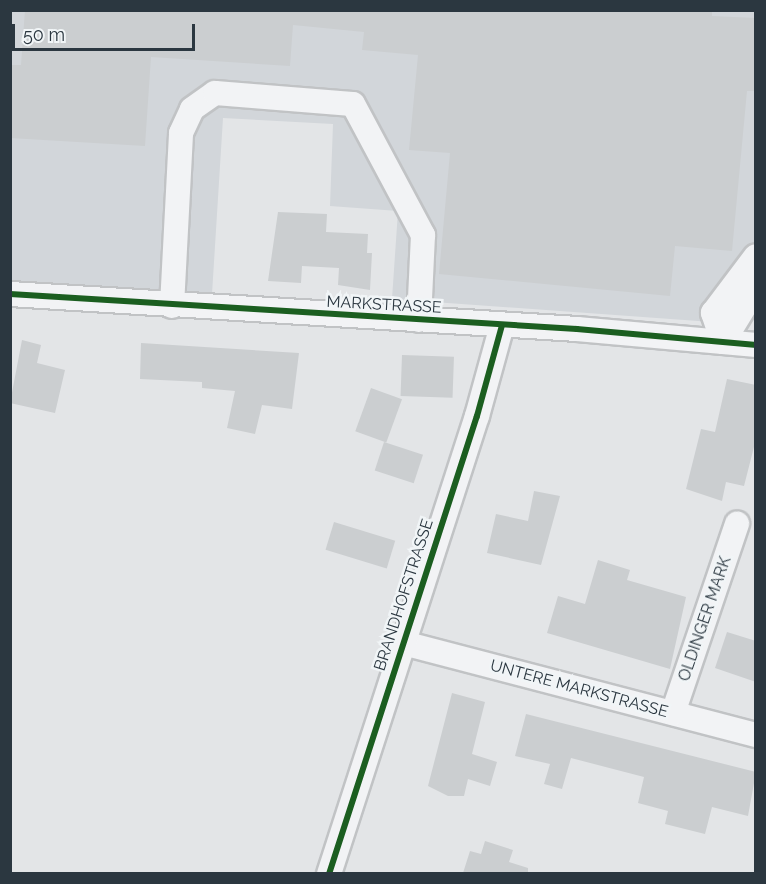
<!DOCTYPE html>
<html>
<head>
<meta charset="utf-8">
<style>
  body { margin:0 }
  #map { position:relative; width:766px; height:884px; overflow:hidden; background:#e3e5e7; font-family:Raleway,sans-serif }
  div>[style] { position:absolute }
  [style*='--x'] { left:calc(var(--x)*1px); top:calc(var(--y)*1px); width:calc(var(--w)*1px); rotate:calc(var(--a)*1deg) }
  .built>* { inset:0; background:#d2d6da }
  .building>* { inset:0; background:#cbced0; transform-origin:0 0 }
  .roads { filter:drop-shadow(2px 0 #c1c3c5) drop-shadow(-2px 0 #c1c3c5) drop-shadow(0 2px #c1c3c5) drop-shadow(0 -2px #c1c3c5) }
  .minor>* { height:24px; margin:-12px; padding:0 12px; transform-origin:12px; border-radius:12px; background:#f2f3f5 }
  .cycleway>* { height:6px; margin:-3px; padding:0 3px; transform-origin:3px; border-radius:3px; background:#1b5e20 }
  span { translate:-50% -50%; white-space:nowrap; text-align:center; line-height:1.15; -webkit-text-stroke:5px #f1f5f7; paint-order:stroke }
  .street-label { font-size:16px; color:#2b3740 }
  .frame { position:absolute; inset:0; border:12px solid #2b3740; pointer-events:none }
  .scale { position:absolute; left:12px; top:24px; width:183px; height:27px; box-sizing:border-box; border:3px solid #2b3740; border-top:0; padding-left:8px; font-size:18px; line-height:21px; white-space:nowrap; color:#2b3740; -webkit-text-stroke:4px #f1f5f7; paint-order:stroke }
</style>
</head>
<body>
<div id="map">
  <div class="built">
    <i style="clip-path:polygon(10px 11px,755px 11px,755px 283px,712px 322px,392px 299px,398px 211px,330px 206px,333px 124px,223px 118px,212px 294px,11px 281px)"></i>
  </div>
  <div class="building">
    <i style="clip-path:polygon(25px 10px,712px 10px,712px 16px,756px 18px,756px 91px,747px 91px,732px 251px,675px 246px,670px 296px,439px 274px,450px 153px,409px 150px,418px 55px,362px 50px,364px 32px,293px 25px,290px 66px,151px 57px,145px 146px,10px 138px,10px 65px,21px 65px)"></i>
    <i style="clip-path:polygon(278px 212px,327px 214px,326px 232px,368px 234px,367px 253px,372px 253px,370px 290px,338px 285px,339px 268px,302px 266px,301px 283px,268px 281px)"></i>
    <i style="clip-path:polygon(22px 340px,41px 345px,37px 363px,65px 370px,55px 413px,10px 403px)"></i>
    <i style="clip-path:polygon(141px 343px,299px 353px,292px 409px,262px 405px,255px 434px,227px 428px,235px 391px,202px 388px,202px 382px,140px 379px)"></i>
    <i style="left:402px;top:355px;width:52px;height:41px;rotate:2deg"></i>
    <i style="clip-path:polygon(727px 379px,756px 385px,756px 439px,744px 486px,726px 482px,722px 501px,686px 489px,701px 429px,715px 432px)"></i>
    <i style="left:371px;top:388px;width:33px;height:46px;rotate:20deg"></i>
    <i style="left:384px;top:442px;width:41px;height:30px;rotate:18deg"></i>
    <i style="clip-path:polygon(534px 491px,560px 496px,541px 565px,487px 553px,496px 514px,528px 521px)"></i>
    <i style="left:334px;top:522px;width:64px;height:29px;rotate:17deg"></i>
    <i style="clip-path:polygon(598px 560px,630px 570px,627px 580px,686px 597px,670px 669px,547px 633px,558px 596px,585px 604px)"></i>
    <i style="clip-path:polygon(727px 632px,756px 641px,756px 682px,715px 668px)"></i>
    <i style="clip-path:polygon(452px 693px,485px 702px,472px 754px,497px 762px,490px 786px,468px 779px,464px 796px,448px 796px,428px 786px)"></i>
    <i style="clip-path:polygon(526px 714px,756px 772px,748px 816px,712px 807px,705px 834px,665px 824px,668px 811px,638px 803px,644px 777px,571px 758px,562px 789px,544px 784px,550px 764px,515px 756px)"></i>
    <i style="clip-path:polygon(485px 841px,513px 850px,509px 862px,528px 868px,528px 873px,463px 873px,470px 851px,481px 854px)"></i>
  </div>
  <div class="roads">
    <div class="minor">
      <i style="--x:10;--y:294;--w:568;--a:3.53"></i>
      <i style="--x:577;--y:329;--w:180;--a:5.1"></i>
      <i style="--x:172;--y:306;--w:173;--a:-87"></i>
      <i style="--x:181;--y:133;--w:26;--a:-65"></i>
      <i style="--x:192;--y:109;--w:28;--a:-35"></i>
      <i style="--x:215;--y:93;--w:138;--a:4.6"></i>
      <i style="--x:353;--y:104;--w:149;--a:61.9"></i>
      <i style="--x:423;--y:235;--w:85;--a:92.7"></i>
      <i style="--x:723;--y:342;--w:31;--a:-109"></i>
      <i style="--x:713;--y:313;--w:71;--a:-53"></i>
      <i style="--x:723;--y:342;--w:63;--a:-58.6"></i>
      <i style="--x:403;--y:643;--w:365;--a:14.6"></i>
      <i style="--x:673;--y:713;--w:200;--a:-71.3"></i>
      <i style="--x:329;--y:874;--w:481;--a:-72.1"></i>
      <i style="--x:477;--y:416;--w:94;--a:-74.6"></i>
    </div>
  </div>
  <div class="cycleway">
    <i style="--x:10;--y:294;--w:568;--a:3.53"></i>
    <i style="--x:577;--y:329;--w:180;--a:5.1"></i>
    <i style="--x:329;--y:874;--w:481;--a:-72.1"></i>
    <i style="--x:477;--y:416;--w:94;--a:-74.6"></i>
  </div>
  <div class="street-label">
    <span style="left:384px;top:305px;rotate:3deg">MARKSTRASSE</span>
    <span style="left:404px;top:595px;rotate:-72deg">BRANDHOFSTRASSE</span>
    <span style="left:705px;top:619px;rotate:-71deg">OLDINGER MARK</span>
    <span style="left:579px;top:689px;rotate:15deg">UNTERE MARKSTRASSE</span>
  </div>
  <div class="frame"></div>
  <div class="scale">50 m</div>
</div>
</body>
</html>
